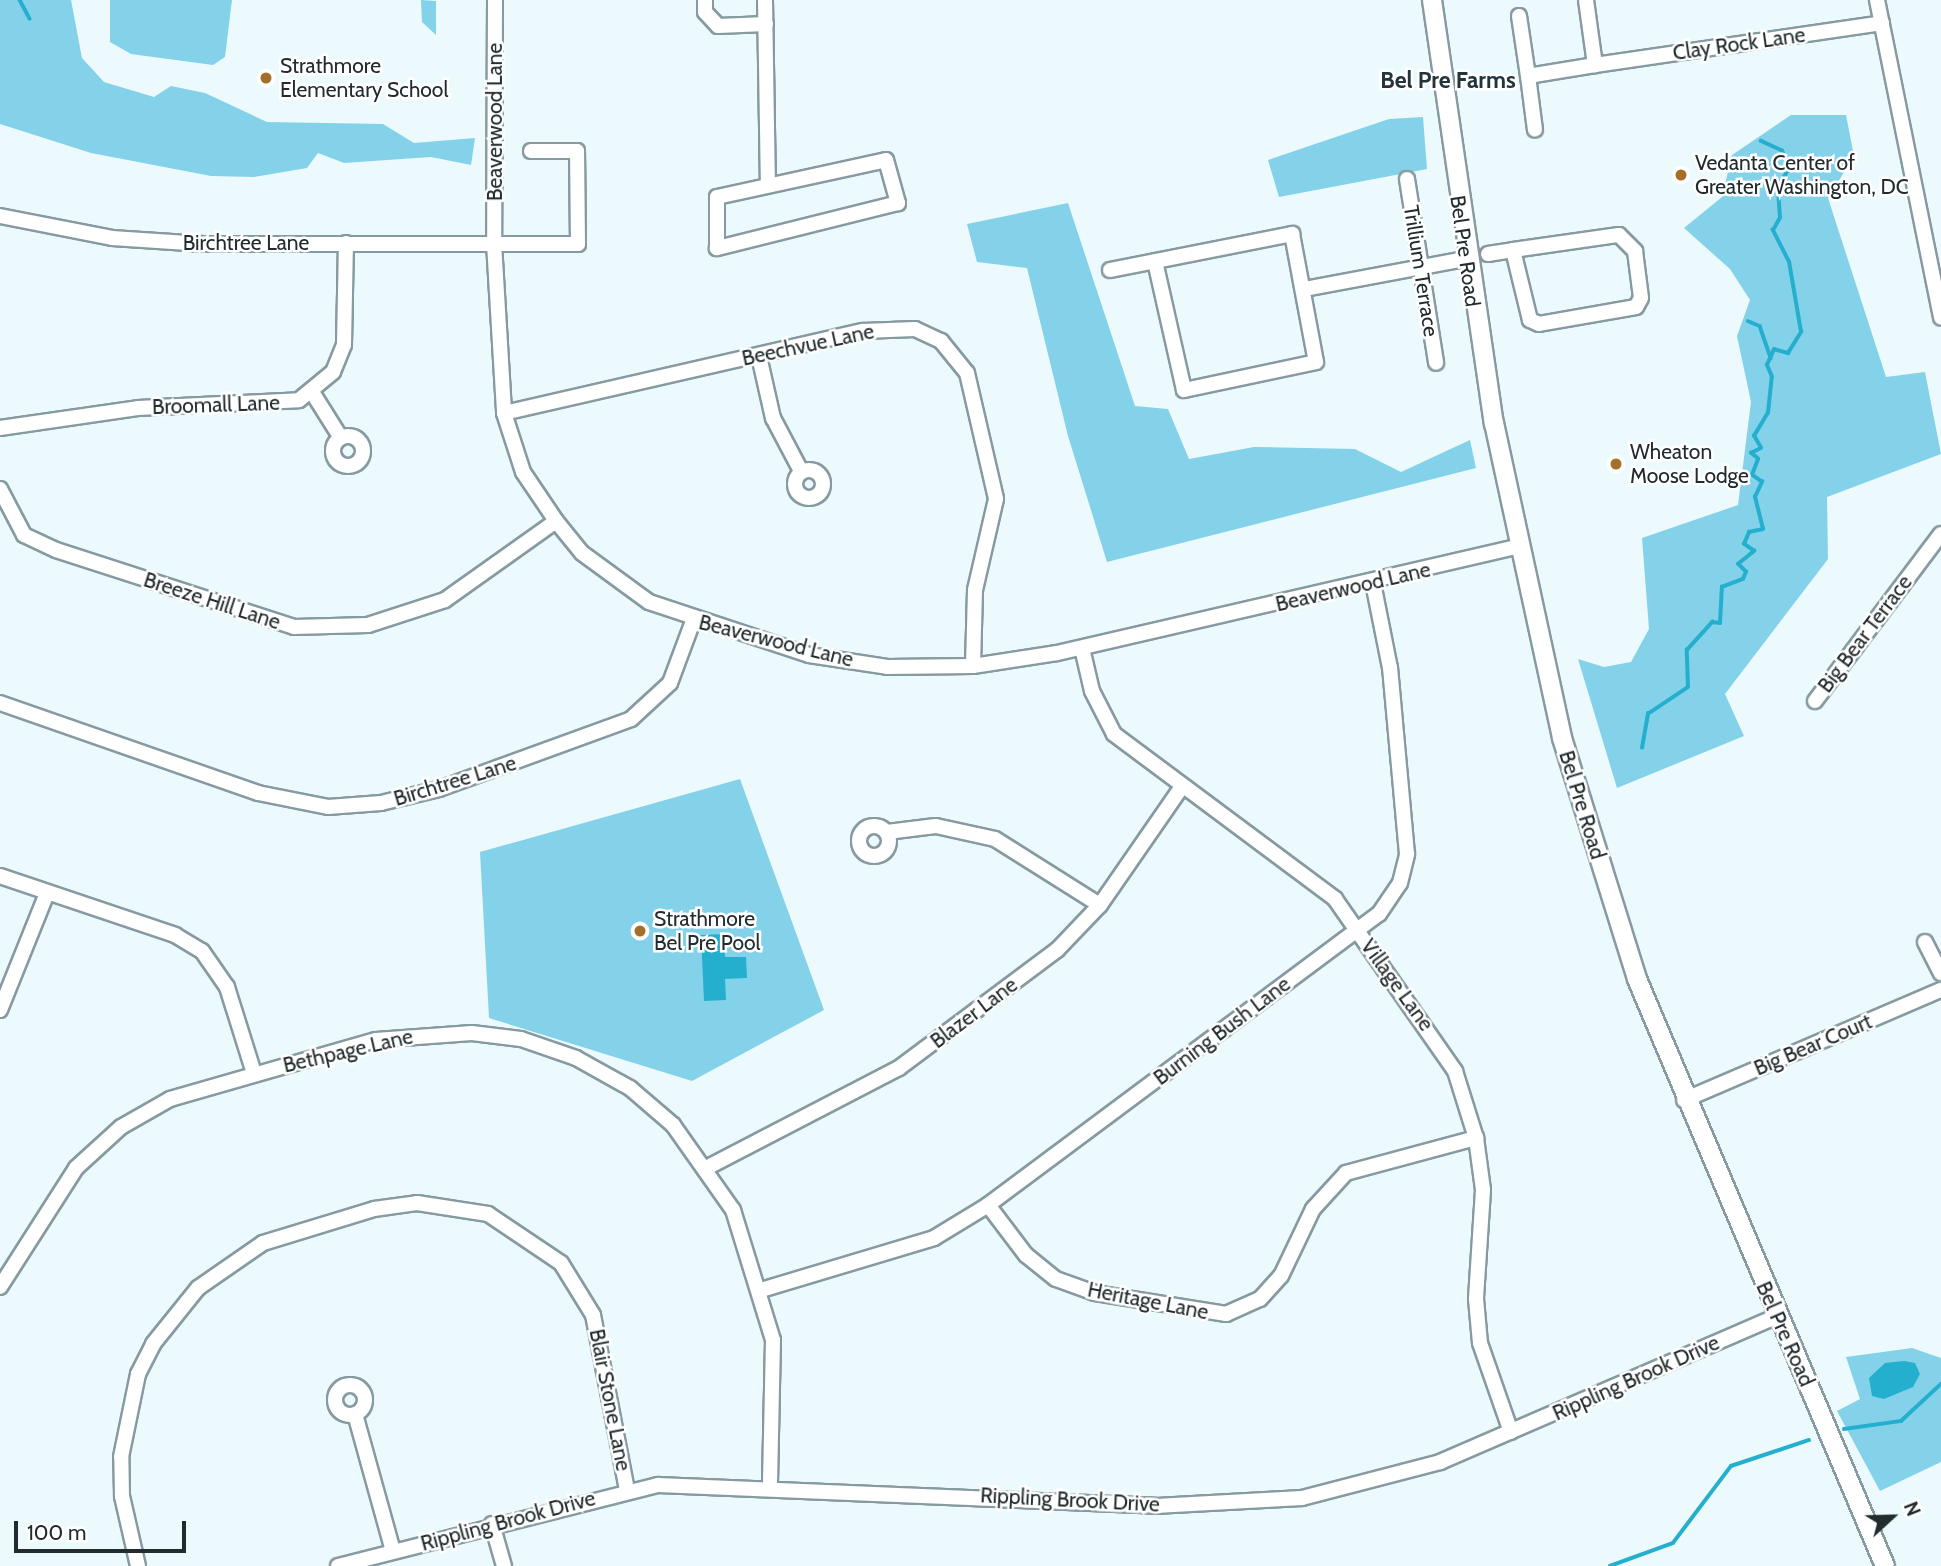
<!DOCTYPE html>
<html>
<head>
<meta charset="utf-8">
<style>
  body { margin:0 }
  #map { position:relative; width:1941px; height:1566px; overflow:hidden; background:#ecfafe; font-family:Cabin,sans-serif }
  div>[style] { position:absolute }
  [style*='--x'] { left:calc(var(--x)*1px); top:calc(var(--y)*1px); width:calc(var(--w)*1px); rotate:calc(var(--a)*1deg) }
  .green>* { inset:0; background:#84d2e9 }
  .water>* { inset:0; background:#24afcf }
  .stream>* { height:3.5px; margin:-1.75px; padding:0 1.75px; transform-origin:1.75px; border-radius:1.75px; background:#24afcf }
  .roads { filter:drop-shadow(2px 0 #869aa1) drop-shadow(-2px 0 #869aa1) drop-shadow(0 2px #869aa1) drop-shadow(0 -2px #869aa1) }
  .minor>* { height:14px; margin:-7px; padding:0 7px; transform-origin:7px; border-radius:7px; background:#fff }
  .minor>.ring { margin:-7px; padding:0; box-sizing:content-box; background:none; border:14px solid #fff; border-radius:50% }
  .major>* { height:18px; margin:-9px; padding:0 9px; transform-origin:9px; border-radius:9px; background:#fff }
  .dots>* { width:19px; height:19px; translate:-50% -50%; box-sizing:border-box; border:4px solid #fff; border-radius:50% }
  span { translate:-50% -50%; white-space:nowrap; text-align:center; line-height:1.15; -webkit-text-stroke:5px #fff; paint-order:stroke }
  .street-label { font-size:21px; color:#222b2d }
  .poi-label { font-size:21px; color:#222b2d }
  .left { translate:0 -50%; text-align:left }
  .neighbourhood-label { font-size:23px; color:#23353a; font-weight:700 }
  .north { position:absolute; left:1857px; top:1482px; width:70px; height:70px; -webkit-text-stroke:5px #fff; paint-order:stroke; rotate:68deg; font-size:19px; font-weight:700; line-height:28px; text-align:center; color:#222b2d }
  .north::after { content:''; display:block; margin:auto; width:24px; height:32px; background:#222b2d; clip-path:polygon(50% 0,100% 100%,50% 72%,0 100%) }
  .scale { position:absolute; left:14px; top:1521px; width:172px; height:32px; box-sizing:border-box; border:4px solid #222b2d; border-top:0; padding-left:9px; font-size:21px; line-height:24px; white-space:nowrap; color:#222b2d; -webkit-text-stroke:5px #fff; paint-order:stroke }
</style>
</head>
<body>
<div id="map">
  <div class="green">
    <i style="clip-path:polygon(0 0,71px 0,82px 58px,104px 82px,154px 97px,171px 86px,205px 93px,267px 122px,383px 124px,414px 143px,475px 138px,471px 165px,431px 157px,344px 163px,318px 153px,307px 168px,254px 177px,211px 176px,91px 153px,0 124px)"></i>
    <i style="clip-path:polygon(110px 0,232px 0,225px 57px,213px 65px,131px 54px,110px 42px)"></i>
    <i style="clip-path:polygon(421px 0,436px 1px,436px 35px,422px 22px)"></i>
    <i style="clip-path:polygon(1791px 115px,1846px 115px,1854px 156px,1828px 198px,1886px 377px,1925px 372px,1941px 454px,1827px 497px,1828px 559px,1725px 694px,1744px 736px,1617px 788px,1578px 659px,1604px 667px,1631px 662px,1649px 629px,1642px 538px,1738px 505px,1751px 402px,1737px 336px,1750px 300px,1730px 269px,1684px 228px,1722px 197px,1732px 155px)"></i>
    <i style="clip-path:polygon(1423px 117px,1427px 169px,1279px 197px,1268px 160px,1389px 119px)"></i>
    <i style="clip-path:polygon(1068px 203px,1135px 406px,1168px 409px,1189px 459px,1254px 447px,1355px 449px,1401px 472px,1470px 440px,1476px 468px,1107px 562px,1068px 436px,1027px 268px,977px 262px,967px 224px)"></i>
    <i style="clip-path:polygon(740px 779px,824px 1010px,692px 1081px,489px 1018px,480px 852px)"></i>
    <i style="clip-path:polygon(1912px 1348px,1941px 1358px,1941px 1462px,1880px 1491px,1837px 1411px,1860px 1399px,1846px 1357px)"></i>
  </div>
  <div class="water">
    <i style="clip-path:polygon(724px 934px,725px 957px,746px 957px,747px 978px,725px 979px,726px 1000px,704px 1001px,701px 935px)"></i>
    <i style="clip-path:polygon(1904px 1361px,1915px 1363px,1920px 1374px,1913px 1387px,1884px 1399px,1872px 1396px,1869px 1378px,1885px 1363px)"></i>
  </div>
  <div class="stream">
    <i style="--x:20;--y:0;--w:21;--a:62"></i>
    <i style="--x:1748;--y:321;--w:13;--a:23"></i>
    <i style="--x:1760;--y:326;--w:34;--a:71"></i>
    <i style="--x:1642;--y:748;--w:35;--a:-80"></i>
    <i style="--x:1648;--y:714;--w:48;--a:-34"></i>
    <i style="--x:1688;--y:687;--w:37;--a:-92"></i>
    <i style="--x:1687;--y:650;--w:38;--a:-48"></i>
    <i style="--x:1712;--y:622;--w:8;--a:7"></i>
    <i style="--x:1720;--y:623;--w:36;--a:-87"></i>
    <i style="--x:1722;--y:587;--w:22;--a:-21"></i>
    <i style="--x:1743;--y:579;--w:8;--a:-67"></i>
    <i style="--x:1746;--y:572;--w:11;--a:-135"></i>
    <i style="--x:1738;--y:564;--w:21;--a:-39"></i>
    <i style="--x:1754;--y:551;--w:12;--a:-145"></i>
    <i style="--x:1744;--y:544;--w:13;--a:-67"></i>
    <i style="--x:1749;--y:532;--w:14;--a:-12"></i>
    <i style="--x:1763;--y:529;--w:33;--a:-104"></i>
    <i style="--x:1755;--y:497;--w:17;--a:-65"></i>
    <i style="--x:1762;--y:482;--w:12;--a:-145"></i>
    <i style="--x:1752;--y:475;--w:17;--a:-69"></i>
    <i style="--x:1758;--y:459;--w:9;--a:-139"></i>
    <i style="--x:1751;--y:453;--w:11;--a:-27"></i>
    <i style="--x:1761;--y:448;--w:14;--a:-120"></i>
    <i style="--x:1754;--y:436;--w:27;--a:-59"></i>
    <i style="--x:1768;--y:413;--w:36;--a:-84"></i>
    <i style="--x:1772;--y:377;--w:13;--a:-113"></i>
    <i style="--x:1767;--y:365;--w:17;--a:-66"></i>
    <i style="--x:1774;--y:349;--w:15;--a:16"></i>
    <i style="--x:1788;--y:353;--w:25;--a:-58"></i>
    <i style="--x:1801;--y:332;--w:71;--a:-99.7"></i>
    <i style="--x:1789;--y:262;--w:36;--a:-117"></i>
    <i style="--x:1773;--y:230;--w:14;--a:-60"></i>
    <i style="--x:1780;--y:218;--w:30;--a:-94"></i>
    <i style="--x:1778;--y:188;--w:23;--a:-61"></i>
    <i style="--x:1789;--y:168;--w:18;--a:-112"></i>
    <i style="--x:1782;--y:151;--w:23;--a:-155"></i>
    <i style="--x:1844;--y:1429;--w:58;--a:-8"></i>
    <i style="--x:1901;--y:1421;--w:54;--a:-42.8"></i>
    <i style="--x:1610;--y:1566;--w:67;--a:-20.1"></i>
    <i style="--x:1673;--y:1543;--w:96;--a:-53"></i>
    <i style="--x:1731;--y:1466;--w:82;--a:-18.4"></i>
  </div>
  <div class="roads">
    <div class="minor">
      <i style="--x:495;--y:0;--w:243;--a:90.2"></i>
      <i style="--x:494;--y:243;--w:170;--a:86.6"></i>
      <i style="--x:504;--y:413;--w:62;--a:72.1"></i>
      <i style="--x:523;--y:472;--w:59;--a:56"></i>
      <i style="--x:556;--y:521;--w:41;--a:50.9"></i>
      <i style="--x:582;--y:553;--w:83;--a:36.2"></i>
      <i style="--x:649;--y:602;--w:169;--a:18.3"></i>
      <i style="--x:809;--y:655;--w:79;--a:8.7"></i>
      <i style="--x:887;--y:667;--w:86;--a:-0.7"></i>
      <i style="--x:973;--y:666;--w:85;--a:-8.8"></i>
      <i style="--x:1057;--y:653;--w:474;--a:-13"></i>
      <i style="--x:705;--y:0;--w:12;--a:90"></i>
      <i style="--x:705;--y:12;--w:19;--a:47"></i>
      <i style="--x:718;--y:26;--w:48;--a:-2.4"></i>
      <i style="--x:765;--y:0;--w:183;--a:89.1"></i>
      <i style="--x:1586;--y:0;--w:66;--a:82.1"></i>
      <i style="--x:1595;--y:65;--w:290;--a:-8.3"></i>
      <i style="--x:1877;--y:0;--w:324;--a:78.6"></i>
      <i style="--x:1519;--y:16;--w:61;--a:81.5"></i>
      <i style="--x:1528;--y:76;--w:68;--a:-9.3"></i>
      <i style="--x:1528;--y:76;--w:54;--a:82.6"></i>
      <i style="--x:886;--y:160;--w:45;--a:74.4"></i>
      <i style="--x:898;--y:203;--w:187;--a:166"></i>
      <i style="--x:717;--y:248;--w:51;--a:-90"></i>
      <i style="--x:717;--y:197;--w:173;--a:-12.3"></i>
      <i style="--x:1407;--y:179;--w:186;--a:81"></i>
      <i style="--x:0;--y:216;--w:114;--a:11.1"></i>
      <i style="--x:112;--y:238;--w:91;--a:3.8"></i>
      <i style="--x:203;--y:244;--w:375;--a:0"></i>
      <i style="--x:578;--y:244;--w:93;--a:-90.6"></i>
      <i style="--x:577;--y:151;--w:46;--a:180"></i>
      <i style="--x:1619;--y:235;--w:23;--a:45"></i>
      <i style="--x:1635;--y:251;--w:47;--a:82.7"></i>
      <i style="--x:1641;--y:298;--w:10;--a:119"></i>
      <i style="--x:1636;--y:307;--w:98;--a:170.1"></i>
      <i style="--x:1539;--y:324;--w:10;--a:-156"></i>
      <i style="--x:1530;--y:320;--w:72;--a:-103.7"></i>
      <i style="--x:1513;--y:250;--w:107;--a:-8.1"></i>
      <i style="--x:1488;--y:254;--w:25;--a:-9"></i>
      <i style="--x:1110;--y:270;--w:186;--a:-11.2"></i>
      <i style="--x:1292;--y:234;--w:130;--a:79.4"></i>
      <i style="--x:1316;--y:362;--w:135;--a:168"></i>
      <i style="--x:1184;--y:390;--w:132;--a:-102.7"></i>
      <i style="--x:1304;--y:289;--w:164;--a:-10.6"></i>
      <i style="--x:759;--y:356;--w:64;--a:77.3"></i>
      <i style="--x:773;--y:418;--w:60;--a:62.2"></i>
      <i style="--x:312;--y:392;--w:54;--a:57.8"></i>
      <i style="--x:504;--y:413;--w:368;--a:-12.9"></i>
      <i style="--x:863;--y:331;--w:52;--a:-2.2"></i>
      <i style="--x:915;--y:329;--w:29;--a:25"></i>
      <i style="--x:941;--y:341;--w:41;--a:50.9"></i>
      <i style="--x:967;--y:373;--w:129;--a:77"></i>
      <i style="--x:996;--y:499;--w:93;--a:103"></i>
      <i style="--x:975;--y:590;--w:76;--a:91.5"></i>
      <i style="--x:0;--y:428;--w:139;--a:-8.2"></i>
      <i style="--x:138;--y:408;--w:161;--a:-2.8"></i>
      <i style="--x:299;--y:400;--w:44;--a:-39.5"></i>
      <i style="--x:333;--y:372;--w:29;--a:-68"></i>
      <i style="--x:344;--y:345;--w:102;--a:-88.9"></i>
      <i class="ring" style="left:333px;top:436px;width:16px;height:16px"></i>
      <i class="ring" style="left:795px;top:470px;width:14px;height:14px"></i>
      <i style="--x:0;--y:489;--w:52;--a:62.4"></i>
      <i style="--x:24;--y:535;--w:35;--a:25"></i>
      <i style="--x:56;--y:550;--w:250;--a:17.9"></i>
      <i style="--x:294;--y:627;--w:74;--a:-1.5"></i>
      <i style="--x:368;--y:625;--w:81;--a:-18"></i>
      <i style="--x:445;--y:600;--w:136;--a:-35.4"></i>
      <i style="--x:1082;--y:648;--w:44;--a:76.9"></i>
      <i style="--x:1092;--y:691;--w:48;--a:62.9"></i>
      <i style="--x:1114;--y:734;--w:276;--a:36.7"></i>
      <i style="--x:1335;--y:899;--w:210;--a:55.1"></i>
      <i style="--x:1455;--y:1071;--w:70;--a:72.6"></i>
      <i style="--x:1476;--y:1138;--w:52;--a:82.3"></i>
      <i style="--x:1483;--y:1190;--w:109;--a:93.7"></i>
      <i style="--x:1476;--y:1299;--w:44;--a:84.8"></i>
      <i style="--x:1480;--y:1343;--w:94;--a:70.8"></i>
      <i style="--x:1815;--y:701;--w:209;--a:-53"></i>
      <i style="--x:0;--y:703;--w:273;--a:19.2"></i>
      <i style="--x:258;--y:793;--w:71;--a:11.3"></i>
      <i style="--x:328;--y:807;--w:53;--a:-4.3"></i>
      <i style="--x:381;--y:803;--w:60;--a:-13.6"></i>
      <i style="--x:439;--y:789;--w:204;--a:-20"></i>
      <i style="--x:631;--y:719;--w:53;--a:-42.7"></i>
      <i style="--x:670;--y:683;--w:66;--a:-69.6"></i>
      <i class="ring" style="left:859px;top:826px;width:16px;height:16px"></i>
      <i style="--x:887;--y:832;--w:49;--a:-7"></i>
      <i style="--x:936;--y:826;--w:60;--a:12.4"></i>
      <i style="--x:995;--y:839;--w:124;--a:32.2"></i>
      <i style="--x:0;--y:876;--w:185;--a:18.6"></i>
      <i style="--x:175;--y:935;--w:31;--a:31"></i>
      <i style="--x:202;--y:951;--w:44;--a:55.2"></i>
      <i style="--x:227;--y:987;--w:90;--a:72.6"></i>
      <i style="--x:1925;--y:942;--w:35;--a:63"></i>
      <i style="--x:0;--y:1010;--w:126;--a:-68.1"></i>
      <i style="--x:1684;--y:1100;--w:280;--a:-23.2"></i>
      <i style="--x:708;--y:1167;--w:215;--a:-27.4"></i>
      <i style="--x:899;--y:1068;--w:197;--a:-36.8"></i>
      <i style="--x:1057;--y:950;--w:62;--a:-46.3"></i>
      <i style="--x:1100;--y:905;--w:142;--a:-55.3"></i>
      <i style="--x:988;--y:1205;--w:63;--a:52.8"></i>
      <i style="--x:1026;--y:1255;--w:38;--a:39"></i>
      <i style="--x:1056;--y:1279;--w:41;--a:19.7"></i>
      <i style="--x:1095;--y:1293;--w:133;--a:9.1"></i>
      <i style="--x:1226;--y:1314;--w:37;--a:-24"></i>
      <i style="--x:1260;--y:1299;--w:31;--a:-48"></i>
      <i style="--x:1281;--y:1276;--w:74;--a:-64.5"></i>
      <i style="--x:1313;--y:1209;--w:49;--a:-47.5"></i>
      <i style="--x:1346;--y:1173;--w:135;--a:-15.1"></i>
      <i style="--x:0;--y:1287;--w:141;--a:-57.4"></i>
      <i style="--x:76;--y:1168;--w:61;--a:-42.3"></i>
      <i style="--x:121;--y:1127;--w:56;--a:-29.7"></i>
      <i style="--x:170;--y:1099;--w:214;--a:-16"></i>
      <i style="--x:376;--y:1040;--w:96;--a:-4.2"></i>
      <i style="--x:472;--y:1033;--w:49;--a:7"></i>
      <i style="--x:521;--y:1039;--w:58;--a:19.1"></i>
      <i style="--x:576;--y:1058;--w:62;--a:29.1"></i>
      <i style="--x:630;--y:1088;--w:57;--a:40.7"></i>
      <i style="--x:673;--y:1125;--w:104;--a:54.8"></i>
      <i style="--x:733;--y:1210;--w:136;--a:72.9"></i>
      <i style="--x:773;--y:1340;--w:145;--a:91.2"></i>
      <i style="--x:761;--y:1290;--w:181;--a:-16.7"></i>
      <i style="--x:934;--y:1238;--w:63;--a:-31.4"></i>
      <i style="--x:988;--y:1205;--w:487;--a:-36.7"></i>
      <i style="--x:1379;--y:914;--w:37;--a:-56"></i>
      <i style="--x:1400;--y:883;--w:30;--a:-76"></i>
      <i style="--x:1407;--y:854;--w:187;--a:-95.2"></i>
      <i style="--x:1390;--y:668;--w:87;--a:-101.3"></i>
      <i class="ring" style="left:335px;top:1385px;width:16px;height:16px"></i>
      <i style="--x:355;--y:1414;--w:142;--a:74.5"></i>
      <i style="--x:492;--y:1524;--w:44;--a:74.1"></i>
      <i style="--x:138;--y:1566;--w:72;--a:-102.9"></i>
      <i style="--x:122;--y:1496;--w:39;--a:-91"></i>
      <i style="--x:121;--y:1457;--w:85;--a:-78.4"></i>
      <i style="--x:138;--y:1374;--w:34;--a:-63"></i>
      <i style="--x:153;--y:1344;--w:72;--a:-51.2"></i>
      <i style="--x:198;--y:1288;--w:79;--a:-34.7"></i>
      <i style="--x:263;--y:1243;--w:116;--a:-17"></i>
      <i style="--x:374;--y:1209;--w:43;--a:-7.9"></i>
      <i style="--x:417;--y:1203;--w:72;--a:8.8"></i>
      <i style="--x:488;--y:1214;--w:88;--a:33.9"></i>
      <i style="--x:561;--y:1263;--w:61;--a:58.4"></i>
      <i style="--x:593;--y:1315;--w:178;--a:79"></i>
      <i style="--x:338;--y:1566;--w:330;--a:-14.2"></i>
      <i style="--x:658;--y:1485;--w:498;--a:2.4"></i>
      <i style="--x:1156;--y:1506;--w:146;--a:-3.1"></i>
      <i style="--x:1302;--y:1498;--w:143;--a:-14.6"></i>
      <i style="--x:1440;--y:1462;--w:367;--a:-23.4"></i>
    </div>
    <div class="major">
      <i style="--x:1432;--y:0;--w:428;--a:81.7"></i>
      <i style="--x:1494;--y:423;--w:322;--a:77.8"></i>
      <i style="--x:1562;--y:738;--w:252;--a:72.7"></i>
      <i style="--x:1637;--y:979;--w:637;--a:67.1"></i>
    </div>
  </div>
  <div class="dots">
    <i style="left:266px;top:78px;background:#a56f2a"></i>
    <i style="left:1681px;top:175px;background:#a56f2a"></i>
    <i style="left:1616px;top:464px;background:#a56f2a"></i>
    <i style="left:640px;top:931px;background:#a56f2a"></i>
  </div>
  <div class="street-label">
    <span style="left:1739px;top:44px;rotate:-8deg">Clay Rock Lane</span>
    <span style="left:495px;top:122px;rotate:-90deg">Beaverwood Lane</span>
    <span style="left:246px;top:243px">Birchtree Lane</span>
    <span style="left:1465px;top:251px;rotate:82deg">Bel Pre Road</span>
    <span style="left:1421px;top:271px;rotate:81deg">Trillium Terrace</span>
    <span style="left:808px;top:345px;rotate:-12deg">Beechvue Lane</span>
    <span style="left:216px;top:405px;rotate:-2deg">Broomall Lane</span>
    <span style="left:1353px;top:587px;rotate:-13deg">Beaverwood Lane</span>
    <span style="left:212px;top:601px;rotate:18deg">Breeze Hill Lane</span>
    <span style="left:1865px;top:634px;rotate:-53deg">Big Bear Terrace</span>
    <span style="left:776px;top:641px;rotate:14deg">Beaverwood Lane</span>
    <span style="left:455px;top:781px;rotate:-17deg">Birchtree Lane</span>
    <span style="left:1582px;top:805px;rotate:73deg">Bel Pre Road</span>
    <span style="left:1397px;top:985px;rotate:54deg">Village Lane</span>
    <span style="left:974px;top:1013px;rotate:-37deg">Blazer Lane</span>
    <span style="left:1222px;top:1031px;rotate:-37deg">Burning Bush Lane</span>
    <span style="left:1813px;top:1045px;rotate:-23deg">Big Bear Court</span>
    <span style="left:348px;top:1051px;rotate:-13deg">Bethpage Lane</span>
    <span style="left:1148px;top:1301px;rotate:11deg">Heritage Lane</span>
    <span style="left:1785px;top:1334px;rotate:66deg">Bel Pre Road</span>
    <span style="left:1636px;top:1378px;rotate:-24deg">Rippling Brook Drive</span>
    <span style="left:610px;top:1400px;rotate:79deg">Blair Stone Lane</span>
    <span style="left:1070px;top:1500px;rotate:3deg">Rippling Brook Drive</span>
    <span style="left:508px;top:1521px;rotate:-15deg">Rippling Brook Drive</span>
  </div>
  <div class="poi-label">
    <span class="left" style="left:280px;top:78px">Strathmore<br>Elementary School</span>
    <span class="left" style="left:1695px;top:175px">Vedanta Center of<br>Greater Washington, DC</span>
    <span class="left" style="left:1630px;top:464px">Wheaton<br>Moose Lodge</span>
    <span class="left" style="left:654px;top:931px">Strathmore<br>Bel Pre Pool</span>
  </div>
  <div class="neighbourhood-label">
    <span style="left:1448px;top:80px">Bel Pre Farms</span>
  </div>
  <div class="north">N</div>
  <div class="scale">100 m</div>
</div>
</body>
</html>
